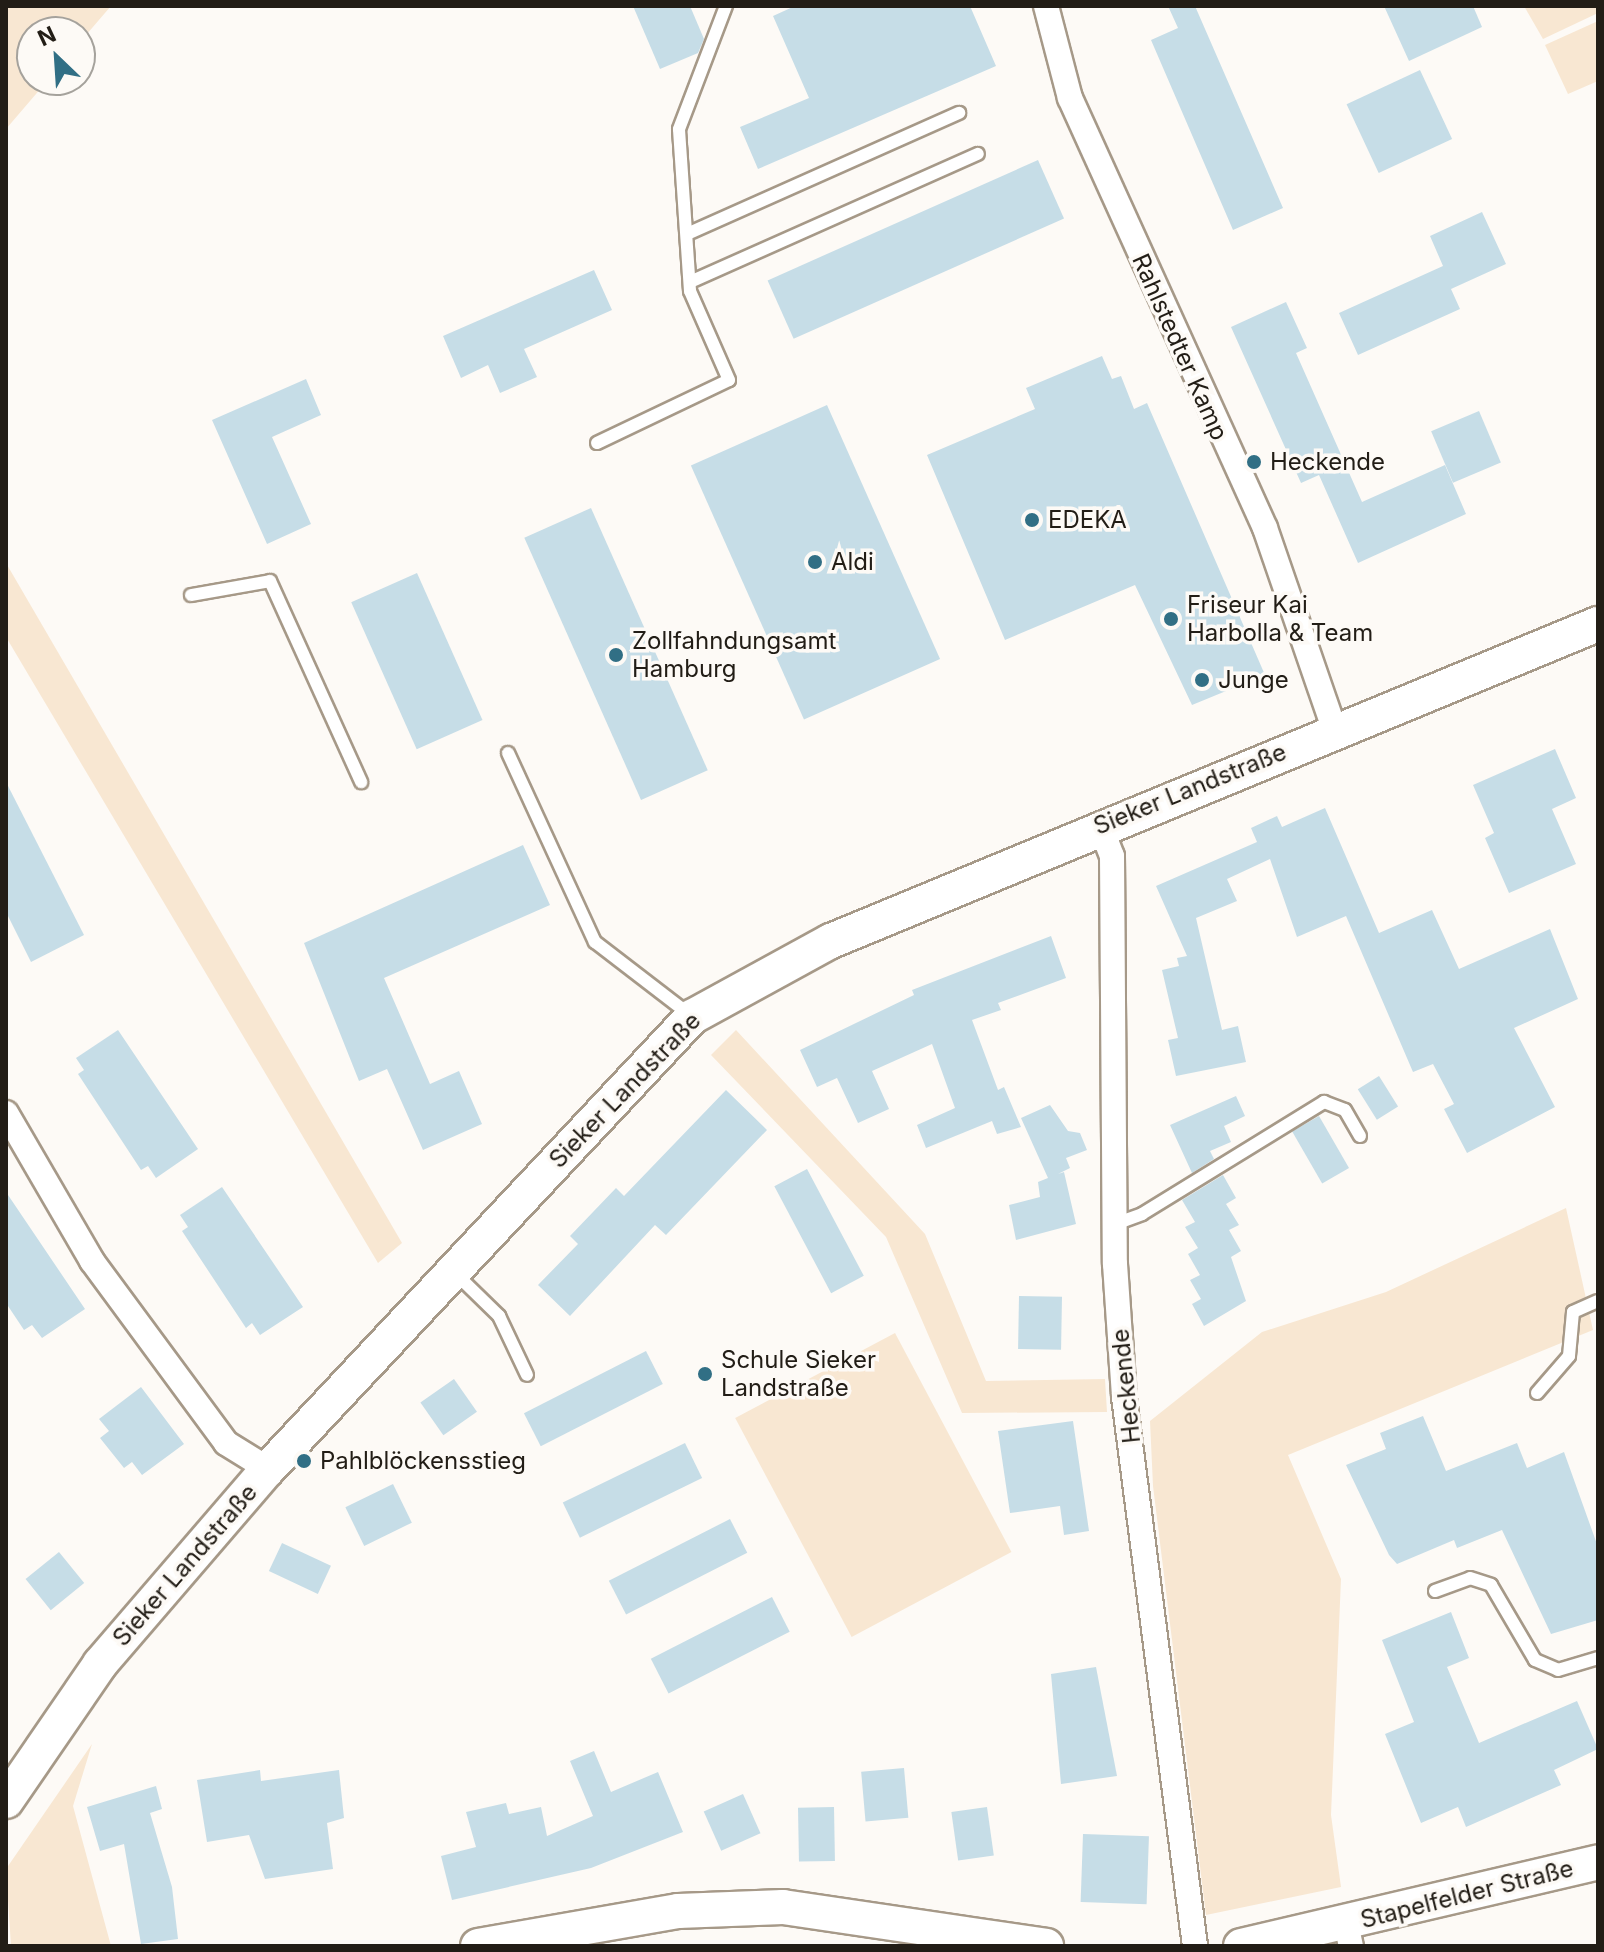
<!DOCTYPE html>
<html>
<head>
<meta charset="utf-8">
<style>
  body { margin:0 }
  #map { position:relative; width:1604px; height:1952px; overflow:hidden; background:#fdfaf6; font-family:Inter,sans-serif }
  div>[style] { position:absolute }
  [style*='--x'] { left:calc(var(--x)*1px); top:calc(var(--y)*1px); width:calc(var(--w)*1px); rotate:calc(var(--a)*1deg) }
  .green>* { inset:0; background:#f8e7d2; transform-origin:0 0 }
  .building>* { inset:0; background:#c6dde7; transform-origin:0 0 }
  .roads { filter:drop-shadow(2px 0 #a69988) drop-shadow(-2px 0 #a69988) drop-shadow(0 2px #a69988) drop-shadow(0 -2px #a69988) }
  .lane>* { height:12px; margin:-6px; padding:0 6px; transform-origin:6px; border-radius:6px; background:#fff }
  .street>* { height:24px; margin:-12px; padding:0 12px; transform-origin:12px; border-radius:12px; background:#fff }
  .secondary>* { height:34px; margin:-17px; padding:0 17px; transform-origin:17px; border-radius:17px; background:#fff }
  .dots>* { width:22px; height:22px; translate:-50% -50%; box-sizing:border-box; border:4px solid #fdfaf6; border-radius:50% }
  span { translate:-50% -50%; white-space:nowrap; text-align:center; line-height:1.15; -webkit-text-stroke:7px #fdfaf6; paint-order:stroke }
  .street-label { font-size:24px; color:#221d16 }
  .poi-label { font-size:24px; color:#221d16 }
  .left { translate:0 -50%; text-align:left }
  .frame { position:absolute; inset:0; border:8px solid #221d16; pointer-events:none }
  .north { position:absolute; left:16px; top:16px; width:80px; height:80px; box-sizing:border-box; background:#fdfaf6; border:2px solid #a5a29c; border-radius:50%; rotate:335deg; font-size:22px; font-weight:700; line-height:32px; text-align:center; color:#221d16 }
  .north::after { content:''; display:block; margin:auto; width:28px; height:36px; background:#316f85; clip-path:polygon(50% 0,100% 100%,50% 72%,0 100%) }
</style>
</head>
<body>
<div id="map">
  <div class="green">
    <i style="clip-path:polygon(6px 6px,111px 6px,80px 42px,80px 32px,32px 32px,32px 80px,48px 80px,6px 129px)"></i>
    <i style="clip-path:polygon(1524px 6px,1598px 6px,1598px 13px,1543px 39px)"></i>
    <i style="clip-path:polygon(1598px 21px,1598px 81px,1568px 94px,1545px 45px)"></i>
    <i style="clip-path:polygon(6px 563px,402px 1243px,378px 1263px,6px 637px)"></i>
    <i style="clip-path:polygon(736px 1030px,925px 1234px,986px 1381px,1105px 1379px,1107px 1412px,962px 1413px,886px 1237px,711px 1055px)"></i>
    <i style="clip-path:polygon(1566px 1208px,1593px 1330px,1288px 1455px,1341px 1579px,1331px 1815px,1341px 1887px,1206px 1915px,1153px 1486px,1150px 1421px,1262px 1332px,1386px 1292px)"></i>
    <i style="left:895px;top:1333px;width:248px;height:181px;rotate:62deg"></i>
    <i style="clip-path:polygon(92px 1744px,73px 1806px,111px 1946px,11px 1946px,6px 1869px)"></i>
  </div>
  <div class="building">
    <i style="clip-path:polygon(633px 6px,690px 6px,704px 39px,698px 53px,660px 69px)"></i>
    <i style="clip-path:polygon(795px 6px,970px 6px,996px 66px,758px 169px,740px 127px,809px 98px,773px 16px)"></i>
    <i style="clip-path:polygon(1168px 6px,1195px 6px,1283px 208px,1233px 230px,1151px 40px,1178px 28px)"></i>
    <i style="clip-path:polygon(1384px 6px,1473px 6px,1482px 27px,1409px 61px)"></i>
    <i style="left:1420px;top:70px;width:76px;height:81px;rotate:65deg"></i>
    <i style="left:1038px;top:160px;width:64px;height:296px;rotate:66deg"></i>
    <i style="clip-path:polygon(1482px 212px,1506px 264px,1451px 289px,1460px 309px,1358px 355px,1339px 313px,1443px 266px,1430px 236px)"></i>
    <i style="clip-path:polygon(594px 270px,612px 310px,524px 349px,537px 377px,500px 393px,488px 365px,461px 378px,443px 336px)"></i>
    <i style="clip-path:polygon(1286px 302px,1307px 348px,1296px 353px,1362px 502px,1445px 465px,1466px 514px,1358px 563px,1319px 475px,1301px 483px,1231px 327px)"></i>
    <i style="clip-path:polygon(1102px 356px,1112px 379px,1121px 376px,1134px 409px,1147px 403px,1265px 675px,1192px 705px,1135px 585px,1005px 640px,927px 455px,1035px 409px,1026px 388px)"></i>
    <i style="clip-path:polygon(306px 379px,321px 415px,272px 437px,311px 524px,267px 544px,212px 420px)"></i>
    <i style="left:827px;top:405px;width:278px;height:149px;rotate:66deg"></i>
    <i style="left:1479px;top:411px;width:56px;height:52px;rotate:67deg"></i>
    <i style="left:591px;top:508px;width:287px;height:73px;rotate:66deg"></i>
    <i style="left:417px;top:573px;width:161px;height:72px;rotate:66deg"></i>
    <i style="clip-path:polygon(1555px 749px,1576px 798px,1552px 809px,1576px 864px,1509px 893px,1485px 838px,1494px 833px,1473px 785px)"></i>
    <i style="clip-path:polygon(6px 782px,84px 935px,31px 962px,6px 912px)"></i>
    <i style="clip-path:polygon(1325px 808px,1379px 933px,1432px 910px,1459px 969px,1550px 929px,1578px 999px,1514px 1028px,1555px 1107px,1467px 1153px,1444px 1109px,1454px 1104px,1433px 1064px,1413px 1072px,1346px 916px,1297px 937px,1270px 859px,1227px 879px,1237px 901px,1196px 918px,1222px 1030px,1238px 1026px,1246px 1062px,1176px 1076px,1168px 1040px,1178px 1038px,1162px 970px,1179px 966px,1177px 958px,1187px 956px,1156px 886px,1257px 842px,1251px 828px,1277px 816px,1282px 827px)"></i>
    <i style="clip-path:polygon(523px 845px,550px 905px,384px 978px,430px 1084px,459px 1071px,482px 1124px,423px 1150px,387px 1069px,359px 1081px,304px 943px)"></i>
    <i style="clip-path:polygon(1051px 936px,1066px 978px,998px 1003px,1001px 1010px,972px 1020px,998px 1090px,1004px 1087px,1021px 1127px,997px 1134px,992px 1121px,926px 1148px,917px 1125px,955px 1108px,932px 1044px,872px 1071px,889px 1109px,858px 1123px,837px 1078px,817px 1087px,800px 1050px,914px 995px,912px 990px)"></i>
    <i style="clip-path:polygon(118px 1030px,198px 1149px,156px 1178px,148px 1166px,141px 1170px,78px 1074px,84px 1070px,76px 1058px)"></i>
    <i style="left:1379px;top:1076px;width:36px;height:25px;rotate:58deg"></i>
    <i style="clip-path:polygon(726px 1090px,767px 1130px,666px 1235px,655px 1225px,570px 1316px,538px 1285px,578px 1244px,570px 1236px,616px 1188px,624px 1196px)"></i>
    <i style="clip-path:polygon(1236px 1096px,1245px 1116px,1224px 1126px,1231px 1142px,1210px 1151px,1214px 1159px,1192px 1173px,1170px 1125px)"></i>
    <i style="clip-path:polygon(1050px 1105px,1068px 1131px,1080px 1133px,1087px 1150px,1066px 1158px,1070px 1168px,1058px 1174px,1064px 1172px,1076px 1224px,1016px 1240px,1009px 1205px,1040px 1197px,1038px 1182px,1048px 1178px,1021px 1118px)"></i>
    <i style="left:1319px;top:1116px;width:60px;height:31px;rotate:60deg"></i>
    <i style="left:807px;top:1169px;width:121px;height:37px;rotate:62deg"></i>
    <i style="clip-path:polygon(1223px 1175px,1236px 1198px,1226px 1204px,1239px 1225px,1229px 1230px,1241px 1251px,1231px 1257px,1246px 1301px,1204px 1326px,1192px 1304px,1201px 1299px,1190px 1280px,1200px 1275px,1188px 1254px,1198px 1248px,1185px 1227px,1195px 1222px,1182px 1200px)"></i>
    <i style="clip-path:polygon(222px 1187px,303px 1307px,260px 1335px,252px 1323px,246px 1328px,182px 1231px,188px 1227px,180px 1215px)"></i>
    <i style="clip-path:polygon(6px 1192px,85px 1309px,42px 1338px,32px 1325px,24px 1330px,6px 1303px)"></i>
    <i style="left:1019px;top:1296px;width:43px;height:53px;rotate:1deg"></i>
    <i style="left:646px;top:1351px;width:37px;height:137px;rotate:63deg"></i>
    <i style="left:454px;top:1379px;width:40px;height:41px;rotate:55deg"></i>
    <i style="clip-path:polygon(141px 1387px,184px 1444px,142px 1475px,132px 1462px,124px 1468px,100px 1438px,109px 1431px,99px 1419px)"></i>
    <i style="clip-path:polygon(1423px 1416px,1446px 1471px,1517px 1443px,1527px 1468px,1564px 1452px,1598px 1547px,1598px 1620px,1551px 1634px,1502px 1530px,1457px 1548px,1454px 1540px,1397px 1564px,1389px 1555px,1346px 1465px,1386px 1449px,1380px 1433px)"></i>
    <i style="clip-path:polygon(1073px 1421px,1089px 1531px,1064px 1535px,1060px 1506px,1010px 1513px,998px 1431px)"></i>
    <i style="left:685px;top:1443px;width:39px;height:136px;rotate:64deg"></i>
    <i style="left:393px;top:1484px;width:43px;height:53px;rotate:64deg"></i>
    <i style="left:730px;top:1519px;width:38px;height:136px;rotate:63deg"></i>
    <i style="left:282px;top:1543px;width:54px;height:31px;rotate:25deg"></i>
    <i style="left:59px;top:1552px;width:40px;height:43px;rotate:51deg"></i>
    <i style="left:772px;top:1597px;width:39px;height:136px;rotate:63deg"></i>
    <i style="clip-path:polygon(1451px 1612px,1469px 1658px,1447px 1667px,1479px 1743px,1577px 1701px,1598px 1749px,1554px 1770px,1561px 1785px,1466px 1827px,1458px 1807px,1421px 1823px,1385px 1734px,1414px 1722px,1382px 1640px)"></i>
    <i style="clip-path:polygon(1096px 1667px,1117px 1776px,1061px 1784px,1051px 1674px)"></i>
    <i style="clip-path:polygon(594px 1751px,611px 1792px,658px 1772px,683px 1832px,591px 1868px,452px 1900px,441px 1856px,476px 1847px,466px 1812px,506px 1803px,509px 1814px,541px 1807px,547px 1836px,593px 1816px,570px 1761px)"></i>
    <i style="left:904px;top:1768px;width:50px;height:43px;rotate:85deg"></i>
    <i style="clip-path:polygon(260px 1770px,261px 1781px,339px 1770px,344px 1818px,327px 1823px,333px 1869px,265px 1879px,249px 1835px,207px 1842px,197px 1780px)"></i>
    <i style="clip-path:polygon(156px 1786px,162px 1809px,150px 1813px,172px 1887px,178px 1939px,141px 1944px,124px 1844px,100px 1851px,87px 1807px)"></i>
    <i style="left:743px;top:1794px;width:43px;height:43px;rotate:66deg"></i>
    <i style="left:834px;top:1807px;width:54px;height:36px;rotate:89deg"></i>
    <i style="left:987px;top:1807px;width:49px;height:36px;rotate:82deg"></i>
    <i style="left:1083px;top:1834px;width:66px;height:68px;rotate:2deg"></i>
  </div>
  <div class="roads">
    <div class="lane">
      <i style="--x:687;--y:234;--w:298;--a:-24"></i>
      <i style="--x:690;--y:282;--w:315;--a:-24"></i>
      <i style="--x:597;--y:443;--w:146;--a:-25.5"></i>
      <i style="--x:729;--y:380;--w:97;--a:-113.7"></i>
      <i style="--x:690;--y:291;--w:162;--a:-93.9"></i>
      <i style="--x:679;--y:129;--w:132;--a:-69.1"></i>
      <i style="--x:191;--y:595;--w:80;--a:-10"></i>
      <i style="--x:270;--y:581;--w:221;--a:65.6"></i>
      <i style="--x:508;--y:753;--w:208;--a:65.3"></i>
      <i style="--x:595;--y:942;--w:120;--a:37.5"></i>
      <i style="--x:1115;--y:1224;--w:29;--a:-20"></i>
      <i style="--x:1142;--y:1214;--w:214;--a:-31.6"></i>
      <i style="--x:1324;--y:1102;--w:22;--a:21"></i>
      <i style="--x:1345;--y:1110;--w:30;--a:60"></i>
      <i style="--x:455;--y:1273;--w:62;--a:44.3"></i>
      <i style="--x:499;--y:1316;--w:65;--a:64.6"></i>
      <i style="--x:1537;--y:1393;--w:49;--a:-49.1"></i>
      <i style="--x:1569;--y:1356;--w:44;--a:-84.8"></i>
      <i style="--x:1573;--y:1312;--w:27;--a:-24"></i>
      <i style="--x:1435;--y:1591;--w:37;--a:-20"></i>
      <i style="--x:1470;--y:1578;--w:22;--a:18"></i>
      <i style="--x:1491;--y:1585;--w:87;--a:59.6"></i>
      <i style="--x:1535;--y:1660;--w:25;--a:23"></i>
      <i style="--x:1558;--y:1670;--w:42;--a:-16.7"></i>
    </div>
    <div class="street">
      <i style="--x:1046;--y:6;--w:95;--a:75.4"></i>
      <i style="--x:1070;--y:98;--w:472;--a:65.6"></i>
      <i style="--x:1265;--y:528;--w:215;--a:71"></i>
      <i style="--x:1100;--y:825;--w:33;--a:69"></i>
      <i style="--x:1112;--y:856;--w:408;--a:89.6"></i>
      <i style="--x:1115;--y:1264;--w:133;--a:86.1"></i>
      <i style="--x:1124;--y:1397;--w:554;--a:82.63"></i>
      <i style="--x:6;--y:1113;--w:171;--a:59.8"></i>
      <i style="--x:92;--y:1261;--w:226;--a:53.6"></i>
      <i style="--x:226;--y:1443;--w:49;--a:31.8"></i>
      <i style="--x:1346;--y:1923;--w:24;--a:78"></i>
    </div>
    <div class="secondary">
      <i style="--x:6;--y:1801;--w:166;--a:-55.5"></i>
      <i style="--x:100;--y:1664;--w:257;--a:-49.3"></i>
      <i style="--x:268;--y:1469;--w:620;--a:-46.83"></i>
      <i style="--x:692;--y:1017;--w:158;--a:-28.7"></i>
      <i style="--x:831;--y:941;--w:830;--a:-22.46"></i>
      <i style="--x:478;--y:1946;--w:203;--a:-9.9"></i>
      <i style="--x:678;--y:1911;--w:105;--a:-2.2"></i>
      <i style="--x:783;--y:1907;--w:266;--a:8.4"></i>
      <i style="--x:1241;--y:1946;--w:367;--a:-13.2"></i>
    </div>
  </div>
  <div class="dots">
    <i style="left:1254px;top:462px;background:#316f85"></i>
    <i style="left:1032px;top:520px;background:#316f85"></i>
    <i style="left:815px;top:562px;background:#316f85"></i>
    <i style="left:1171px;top:619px;background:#316f85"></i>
    <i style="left:616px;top:655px;background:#316f85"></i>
    <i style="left:1202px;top:680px;background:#316f85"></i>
    <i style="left:705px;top:1374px;background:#316f85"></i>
    <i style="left:304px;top:1461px;background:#316f85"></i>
  </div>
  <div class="street-label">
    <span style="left:1180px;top:347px;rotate:66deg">Rahlstedter Kamp</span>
    <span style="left:1190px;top:789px;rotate:-22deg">Sieker Landstraße</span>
    <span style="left:625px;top:1090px;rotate:-46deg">Sieker Landstraße</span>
    <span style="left:1126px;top:1386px;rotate:-96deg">Heckende</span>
    <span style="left:185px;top:1565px;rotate:-49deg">Sieker Landstraße</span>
    <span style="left:1467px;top:1894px;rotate:-14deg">Stapelfelder Straße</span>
  </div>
  <div class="poi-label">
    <span class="left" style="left:1270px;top:462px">Heckende</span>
    <span class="left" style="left:1048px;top:520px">EDEKA</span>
    <span class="left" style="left:831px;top:562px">Aldi</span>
    <span class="left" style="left:1187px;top:619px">Friseur Kai<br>Harbolla &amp; Team</span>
    <span class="left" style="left:632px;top:655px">Zollfahndungsamt<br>Hamburg</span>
    <span class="left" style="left:1218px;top:680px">Junge</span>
    <span class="left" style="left:721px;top:1374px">Schule Sieker<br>Landstraße</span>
    <span class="left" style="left:320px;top:1461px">Pahlblöckensstieg</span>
  </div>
  <div class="frame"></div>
  <div class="north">N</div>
</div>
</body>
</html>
